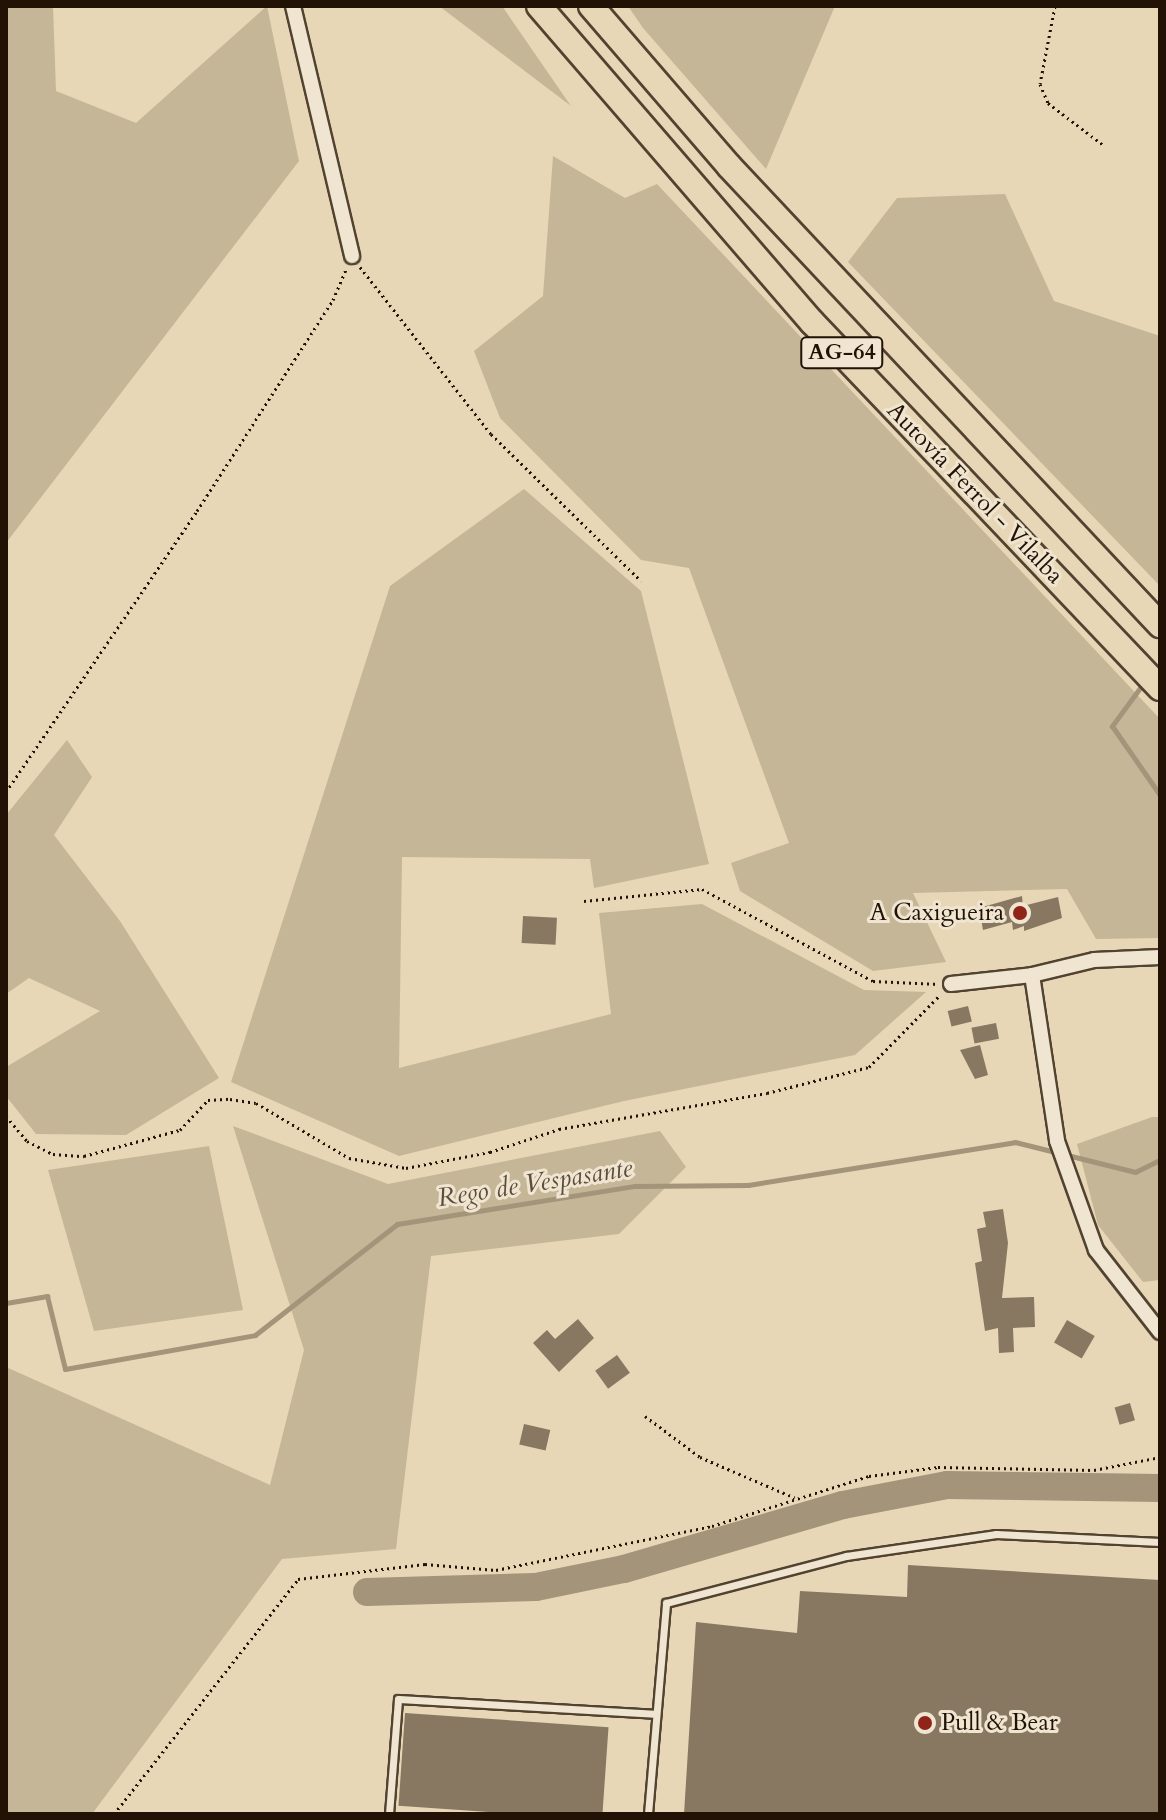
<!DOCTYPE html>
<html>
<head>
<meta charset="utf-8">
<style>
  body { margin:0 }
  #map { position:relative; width:1166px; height:1820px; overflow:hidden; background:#e7d7b6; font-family:Cardo,serif }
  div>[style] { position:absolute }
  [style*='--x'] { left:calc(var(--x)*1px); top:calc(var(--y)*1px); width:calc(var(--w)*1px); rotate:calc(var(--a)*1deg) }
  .green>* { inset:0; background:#c5b698 }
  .stream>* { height:5px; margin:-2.5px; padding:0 2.5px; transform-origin:2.5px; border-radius:2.5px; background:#a4947a }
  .river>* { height:28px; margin:-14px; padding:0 14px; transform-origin:14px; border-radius:14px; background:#a4947a }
  .building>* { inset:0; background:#887861; transform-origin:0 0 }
  .path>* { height:3px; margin-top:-1.5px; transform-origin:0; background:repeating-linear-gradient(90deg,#211205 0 2px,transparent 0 6px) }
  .roads { filter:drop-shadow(2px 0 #524331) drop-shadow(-2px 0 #524331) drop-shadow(0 2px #524331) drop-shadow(0 -2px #524331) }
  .lane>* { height:7px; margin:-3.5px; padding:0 3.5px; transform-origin:3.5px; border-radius:3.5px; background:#efe5d0 }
  .street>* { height:14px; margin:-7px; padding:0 7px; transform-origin:7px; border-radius:7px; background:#efe5d0 }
  .highway>* { height:24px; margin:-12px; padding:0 12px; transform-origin:12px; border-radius:12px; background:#e7d7b6 }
  .dots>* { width:22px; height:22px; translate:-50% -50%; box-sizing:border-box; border:4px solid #efe5d0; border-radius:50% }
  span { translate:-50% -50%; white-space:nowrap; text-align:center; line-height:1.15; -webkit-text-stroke:6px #efe5d0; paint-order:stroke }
  .shield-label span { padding:2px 6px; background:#efe5d0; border:2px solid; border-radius:6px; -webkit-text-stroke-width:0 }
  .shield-label { font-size:22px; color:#211205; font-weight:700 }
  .street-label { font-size:24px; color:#211205 }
  .poi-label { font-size:24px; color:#211205 }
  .right { translate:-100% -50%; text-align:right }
  .left { translate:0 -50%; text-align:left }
  .water-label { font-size:26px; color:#5c4c3a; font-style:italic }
  .frame { position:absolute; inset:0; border:8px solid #211205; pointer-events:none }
</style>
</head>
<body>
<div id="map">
  <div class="green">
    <i style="clip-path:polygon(6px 6px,53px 6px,56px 91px,136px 123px,267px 6px,299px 161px,6px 543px)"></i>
    <i style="clip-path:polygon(439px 6px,502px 6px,571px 106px)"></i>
    <i style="clip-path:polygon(628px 6px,835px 6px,766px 169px,643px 28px)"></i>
    <i style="clip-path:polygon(553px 156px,625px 198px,657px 184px,1160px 719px,1160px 938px,1096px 939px,1067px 889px,913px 893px,946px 962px,873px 971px,740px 891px,731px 863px,789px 843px,689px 568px,641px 560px,500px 418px,474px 351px,543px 296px)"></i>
    <i style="clip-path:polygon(1005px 194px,1054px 301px,1160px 336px,1160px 586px,848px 262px,897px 198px)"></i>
    <i style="clip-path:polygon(524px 489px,641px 591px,709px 864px,594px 888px,590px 859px,402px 857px,399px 1068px,611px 1014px,599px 913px,702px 904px,864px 990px,926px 992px,855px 1055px,624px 1101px,399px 1156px,231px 1082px,390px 586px)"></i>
    <i style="clip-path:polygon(67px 740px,92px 777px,54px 835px,120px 921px,219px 1078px,126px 1135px,36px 1134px,6px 1096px,6px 1067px,100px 1011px,29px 978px,6px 994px,6px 815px)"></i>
    <i style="clip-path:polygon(1152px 1117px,1160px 1117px,1160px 1280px,1143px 1282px,1098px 1225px,1077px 1144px)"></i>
    <i style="clip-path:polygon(233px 1126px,388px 1184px,660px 1131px,686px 1167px,619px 1234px,431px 1256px,396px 1549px,282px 1559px,92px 1814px,6px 1814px,6px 1367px,270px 1485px,304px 1350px)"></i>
    <i style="clip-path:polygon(209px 1146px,243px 1310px,94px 1331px,48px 1170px)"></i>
  </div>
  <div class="stream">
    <i style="--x:1145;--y:681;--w:56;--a:126.3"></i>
    <i style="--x:1112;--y:726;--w:84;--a:55.2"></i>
    <i style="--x:6;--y:1303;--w:42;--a:-9.7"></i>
    <i style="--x:47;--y:1296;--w:75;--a:76.1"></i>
    <i style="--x:65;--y:1369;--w:193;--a:-10.1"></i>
    <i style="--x:255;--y:1335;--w:180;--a:-38"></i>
    <i style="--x:397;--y:1224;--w:241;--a:-9.1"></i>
    <i style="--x:635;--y:1186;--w:113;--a:-0.5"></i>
    <i style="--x:748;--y:1185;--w:270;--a:-9.1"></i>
    <i style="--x:1015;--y:1142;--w:124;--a:14"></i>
    <i style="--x:1135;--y:1172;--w:28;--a:-26"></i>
  </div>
  <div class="river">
    <i style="--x:367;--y:1592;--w:169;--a:-1.7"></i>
    <i style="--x:536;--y:1587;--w:90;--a:-11.6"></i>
    <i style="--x:624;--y:1569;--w:228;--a:-16.3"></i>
    <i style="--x:843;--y:1505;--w:106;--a:-10.9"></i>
    <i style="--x:947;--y:1485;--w:213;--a:0.8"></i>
  </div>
  <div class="building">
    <i style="clip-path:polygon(1022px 896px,1023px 906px,1058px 897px,1062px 918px,1024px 931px,1024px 926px,1013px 930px,1012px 922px,983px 930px,979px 908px)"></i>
    <i style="left:523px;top:916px;width:34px;height:27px;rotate:3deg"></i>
    <i style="left:968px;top:1006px;width:16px;height:21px;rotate:76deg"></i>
    <i style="left:996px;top:1023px;width:16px;height:25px;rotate:79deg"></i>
    <i style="clip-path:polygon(980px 1045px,988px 1075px,975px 1079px,960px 1050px)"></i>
    <i style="clip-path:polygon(1003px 1209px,1008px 1243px,1002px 1298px,1034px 1297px,1035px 1327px,1013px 1328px,1014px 1352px,999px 1353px,998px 1328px,985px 1331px,975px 1263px,982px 1261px,977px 1229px,986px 1227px,983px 1212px)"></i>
    <i style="clip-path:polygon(578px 1319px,594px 1338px,559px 1372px,533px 1343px,547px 1330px,555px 1339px)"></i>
    <i style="left:1067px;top:1320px;width:32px;height:26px;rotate:30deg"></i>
    <i style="left:617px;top:1355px;width:22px;height:27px;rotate:54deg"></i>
    <i style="left:1130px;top:1403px;width:18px;height:16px;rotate:74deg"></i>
    <i style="left:524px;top:1424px;width:27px;height:21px;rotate:13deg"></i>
    <i style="clip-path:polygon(908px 1565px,1160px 1580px,1160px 1814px,684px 1814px,696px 1622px,797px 1633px,800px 1591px,907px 1597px)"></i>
    <i style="left:405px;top:1713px;width:204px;height:93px;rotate:4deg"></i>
  </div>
  <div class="path">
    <i style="--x:1055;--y:6;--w:79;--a:100.9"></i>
    <i style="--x:1040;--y:84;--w:21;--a:67"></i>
    <i style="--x:1048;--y:103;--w:68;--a:37.2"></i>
    <i style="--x:360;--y:267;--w:212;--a:51.9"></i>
    <i style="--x:491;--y:434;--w:210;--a:44.4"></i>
    <i style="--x:6;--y:792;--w:340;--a:-55.8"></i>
    <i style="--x:197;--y:511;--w:251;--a:-57.2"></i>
    <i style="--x:333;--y:300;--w:33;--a:-67"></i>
    <i style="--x:584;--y:901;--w:119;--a:-5.8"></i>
    <i style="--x:702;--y:889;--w:194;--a:28.3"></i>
    <i style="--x:873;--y:981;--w:66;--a:2.6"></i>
    <i style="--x:6;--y:1116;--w:33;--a:50"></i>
    <i style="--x:27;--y:1141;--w:29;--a:27"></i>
    <i style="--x:53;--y:1154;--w:31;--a:4"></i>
    <i style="--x:84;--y:1156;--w:99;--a:-15.2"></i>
    <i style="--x:180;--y:1130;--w:41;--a:-47"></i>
    <i style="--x:208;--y:1100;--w:22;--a:-3"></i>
    <i style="--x:230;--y:1099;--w:26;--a:9"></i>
    <i style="--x:256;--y:1103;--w:108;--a:30.6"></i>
    <i style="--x:349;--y:1158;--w:58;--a:10"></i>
    <i style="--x:406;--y:1168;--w:86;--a:-10.8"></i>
    <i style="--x:490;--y:1152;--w:73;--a:-18.4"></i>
    <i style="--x:559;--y:1129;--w:211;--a:-9.8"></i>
    <i style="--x:767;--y:1093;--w:105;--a:-14.3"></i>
    <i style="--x:869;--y:1067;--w:101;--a:-45.4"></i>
    <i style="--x:645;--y:1416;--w:69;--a:36.7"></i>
    <i style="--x:700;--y:1457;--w:103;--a:23.3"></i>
    <i style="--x:114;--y:1814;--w:298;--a:-51.9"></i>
    <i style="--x:298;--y:1579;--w:128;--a:-6.7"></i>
    <i style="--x:425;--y:1564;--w:71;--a:4.8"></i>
    <i style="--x:496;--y:1570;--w:220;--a:-11.5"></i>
    <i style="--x:712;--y:1526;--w:165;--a:-17.7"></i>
    <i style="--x:869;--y:1476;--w:70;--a:-7.4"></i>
    <i style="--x:938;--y:1467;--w:156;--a:1.1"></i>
    <i style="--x:1094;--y:1470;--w:67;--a:-11.1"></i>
  </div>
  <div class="roads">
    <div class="lane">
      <i style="--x:389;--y:1814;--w:115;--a:-85.5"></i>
      <i style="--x:398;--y:1699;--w:257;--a:3.3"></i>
      <i style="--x:648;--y:1814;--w:212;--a:-85.1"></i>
      <i style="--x:666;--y:1603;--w:186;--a:-14.6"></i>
      <i style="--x:846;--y:1556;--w:152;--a:-8.3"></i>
      <i style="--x:996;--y:1534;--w:164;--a:2.8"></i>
    </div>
    <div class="street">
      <i style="--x:293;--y:6;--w:257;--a:76.7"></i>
      <i style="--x:1032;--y:975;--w:168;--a:81.4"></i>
      <i style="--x:1057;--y:1141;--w:116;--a:70.3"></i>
      <i style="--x:1096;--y:1250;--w:104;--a:52"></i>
      <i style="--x:951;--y:984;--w:81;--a:-6.3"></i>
      <i style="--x:1032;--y:975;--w:64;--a:-13.6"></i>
      <i style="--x:1094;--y:960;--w:66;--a:-2.6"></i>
    </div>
    <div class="highway">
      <i style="--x:539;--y:6;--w:418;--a:49.2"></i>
      <i style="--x:812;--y:322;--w:505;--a:46.44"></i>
      <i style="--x:591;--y:6;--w:211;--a:49.2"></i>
      <i style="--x:729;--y:166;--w:630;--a:46.8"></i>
    </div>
  </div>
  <div class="dots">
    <i style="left:1020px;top:913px;background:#8f2418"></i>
    <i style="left:925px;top:1723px;background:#8f2418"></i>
  </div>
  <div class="shield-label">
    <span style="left:842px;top:353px">AG-64</span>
  </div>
  <div class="street-label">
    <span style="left:975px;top:493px;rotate:46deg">Autovía Ferrol - Vilalba</span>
  </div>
  <div class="poi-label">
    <span class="right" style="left:1004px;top:913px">A Caxigueira</span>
    <span class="left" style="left:941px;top:1723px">Pull &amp; Bear</span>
  </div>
  <div class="water-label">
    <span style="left:535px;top:1183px;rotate:-9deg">Rego de Vespasante</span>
  </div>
  <div class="frame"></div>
</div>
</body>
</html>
